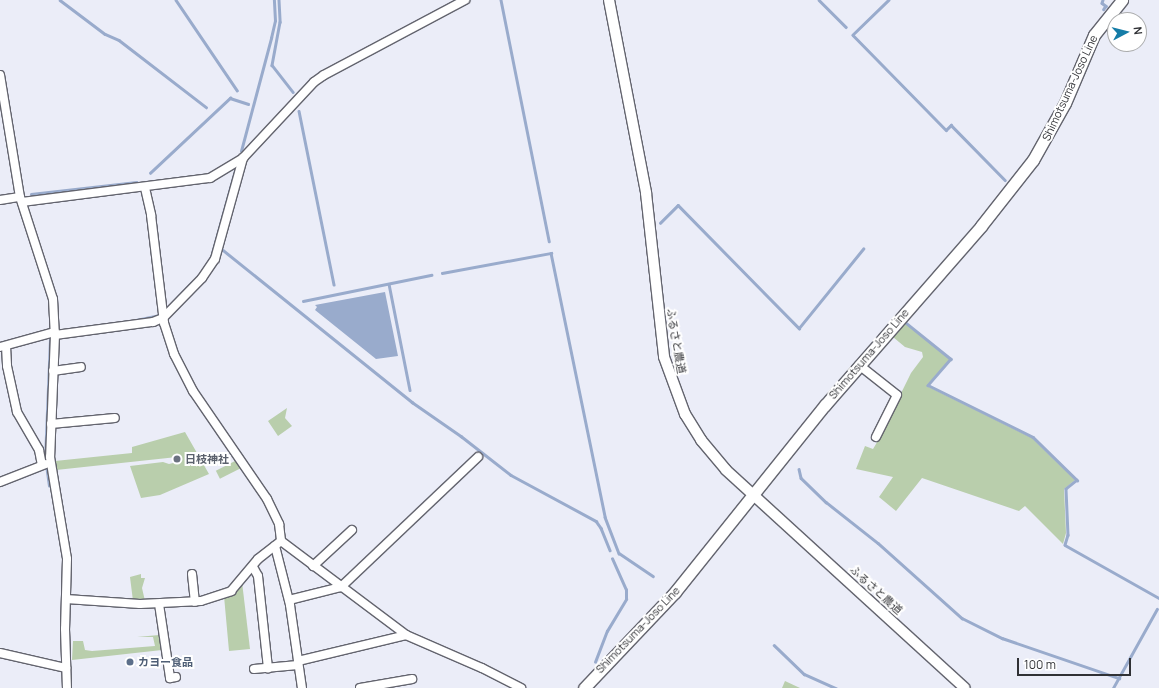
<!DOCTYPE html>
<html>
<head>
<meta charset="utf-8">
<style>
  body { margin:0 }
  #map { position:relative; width:1159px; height:688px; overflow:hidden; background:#ebedf8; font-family:Manrope,"Noto Sans JP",sans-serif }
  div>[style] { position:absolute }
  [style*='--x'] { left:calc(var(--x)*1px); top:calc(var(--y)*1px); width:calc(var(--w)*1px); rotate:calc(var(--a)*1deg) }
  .green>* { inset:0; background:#b9ceac; transform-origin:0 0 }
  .water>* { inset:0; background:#99abcc }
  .stream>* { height:2.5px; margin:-1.25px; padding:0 1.25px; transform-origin:1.25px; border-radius:1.25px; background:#99abcc }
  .roads { filter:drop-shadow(1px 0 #63646e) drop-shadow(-1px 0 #63646e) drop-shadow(0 1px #63646e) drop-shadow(0 -1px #63646e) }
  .minor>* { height:8px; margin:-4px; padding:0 4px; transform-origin:4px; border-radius:4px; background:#fff }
  .tertiary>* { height:10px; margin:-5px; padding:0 5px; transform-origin:5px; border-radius:5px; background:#fff }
  .secondary>* { height:11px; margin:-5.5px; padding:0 5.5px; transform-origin:5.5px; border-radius:5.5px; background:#fff }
  .dots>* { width:11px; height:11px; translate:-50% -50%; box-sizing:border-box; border:2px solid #fff; border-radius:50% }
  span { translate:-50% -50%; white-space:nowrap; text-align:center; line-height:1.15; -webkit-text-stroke:4px #fff; paint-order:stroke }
  .street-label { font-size:11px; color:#303135 }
  .worship-label { font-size:11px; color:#5b616d; font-weight:700 }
  .left { translate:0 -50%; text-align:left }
  .service-label { font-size:11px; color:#4e5e75; font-weight:700 }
  .north { position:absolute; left:1107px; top:12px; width:40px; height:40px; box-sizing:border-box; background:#fff; border:1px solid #acadae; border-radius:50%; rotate:83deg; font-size:11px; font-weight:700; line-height:16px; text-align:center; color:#303135 }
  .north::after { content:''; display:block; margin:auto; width:14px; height:18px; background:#157ca7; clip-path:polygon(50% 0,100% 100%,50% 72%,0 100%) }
  .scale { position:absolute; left:1017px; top:658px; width:114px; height:18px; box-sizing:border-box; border:2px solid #303135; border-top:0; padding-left:5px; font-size:12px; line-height:14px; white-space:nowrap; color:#303135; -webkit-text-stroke:3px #fff; paint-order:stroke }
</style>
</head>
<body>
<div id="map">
  <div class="green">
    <i style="clip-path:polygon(905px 323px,950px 359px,927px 386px,1032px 438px,1075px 480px,1064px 489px,1066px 533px,1063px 544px,1025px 506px,1019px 511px,922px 478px,896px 511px,879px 497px,893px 477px,856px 469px,865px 446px,873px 449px,876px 444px,911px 373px,923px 357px,922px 352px,905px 347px,893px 337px)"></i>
    <i style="clip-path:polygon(287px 408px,285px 418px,292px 426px,278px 436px,268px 421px)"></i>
    <i style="clip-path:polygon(185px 432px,209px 474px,160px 495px,141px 498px,130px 466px,163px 462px,169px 464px,177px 462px,177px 457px,56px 470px,55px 461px,132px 453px,132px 447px)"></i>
    <i style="left:239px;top:459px;width:9px;height:26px;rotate:63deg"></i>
    <i style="clip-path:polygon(141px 574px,141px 578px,145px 578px,142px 588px,145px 601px,133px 601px,130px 577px)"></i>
    <i style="clip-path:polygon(242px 582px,250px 649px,229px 651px,224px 596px)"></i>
    <i style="clip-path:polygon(159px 635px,162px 650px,72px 660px,73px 641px,83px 641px,85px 650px,92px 651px,155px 646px,153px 637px,137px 637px)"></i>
    <i style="clip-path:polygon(785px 681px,800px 688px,782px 688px)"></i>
  </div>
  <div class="water">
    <i style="clip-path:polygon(385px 292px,398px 356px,376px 359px,315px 310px,317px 307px,315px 305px)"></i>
  </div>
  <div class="stream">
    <i style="--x:60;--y:0;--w:56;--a:37.1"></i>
    <i style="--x:105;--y:34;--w:15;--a:23"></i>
    <i style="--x:119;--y:40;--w:110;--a:37.6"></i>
    <i style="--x:176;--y:0;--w:109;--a:55.9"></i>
    <i style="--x:279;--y:0;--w:22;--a:87"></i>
    <i style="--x:280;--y:22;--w:44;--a:100.5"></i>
    <i style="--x:272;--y:65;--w:34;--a:52"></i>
    <i style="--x:501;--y:0;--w:246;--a:78.7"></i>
    <i style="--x:819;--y:0;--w:38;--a:45"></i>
    <i style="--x:889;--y:0;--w:50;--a:135.8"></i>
    <i style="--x:853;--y:35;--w:133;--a:45.6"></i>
    <i style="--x:946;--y:130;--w:7;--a:-45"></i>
    <i style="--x:951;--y:125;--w:77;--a:45.5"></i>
    <i style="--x:1103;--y:0;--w:3;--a:108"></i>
    <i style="--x:1102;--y:3;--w:5;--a:37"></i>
    <i style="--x:1106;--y:6;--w:4;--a:124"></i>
    <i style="--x:299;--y:111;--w:177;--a:78.6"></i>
    <i style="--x:241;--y:151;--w:117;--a:-75.1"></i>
    <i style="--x:271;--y:38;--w:17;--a:-77"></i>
    <i style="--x:275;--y:21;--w:21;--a:-93"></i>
    <i style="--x:150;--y:173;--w:110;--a:-43.2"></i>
    <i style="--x:230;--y:98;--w:19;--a:18"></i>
    <i style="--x:31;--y:194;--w:106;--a:-6.5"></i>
    <i style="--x:660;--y:223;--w:25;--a:-45"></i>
    <i style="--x:678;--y:205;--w:173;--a:45.5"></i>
    <i style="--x:799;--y:328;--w:102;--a:-51"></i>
    <i style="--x:223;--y:250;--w:243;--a:38.8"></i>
    <i style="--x:412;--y:402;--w:60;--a:34.8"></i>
    <i style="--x:461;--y:436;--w:63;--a:38"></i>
    <i style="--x:511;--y:475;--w:97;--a:28.4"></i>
    <i style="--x:596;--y:521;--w:9;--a:54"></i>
    <i style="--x:601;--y:528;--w:24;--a:68"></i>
    <i style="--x:205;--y:267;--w:12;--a:-59"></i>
    <i style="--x:211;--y:257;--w:93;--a:-74.5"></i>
    <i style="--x:442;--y:273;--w:111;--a:-10.4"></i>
    <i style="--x:551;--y:253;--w:269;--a:78.4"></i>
    <i style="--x:605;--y:517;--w:39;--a:69"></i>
    <i style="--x:619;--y:553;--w:41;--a:34.1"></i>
    <i style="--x:389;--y:284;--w:108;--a:78.8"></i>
    <i style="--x:303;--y:301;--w:131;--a:-11.5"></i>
    <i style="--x:166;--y:309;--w:36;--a:-46"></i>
    <i style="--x:136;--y:320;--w:24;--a:-12"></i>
    <i style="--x:905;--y:322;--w:59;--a:38.8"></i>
    <i style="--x:951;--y:359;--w:35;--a:131"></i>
    <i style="--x:928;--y:385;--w:117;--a:26.3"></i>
    <i style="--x:1033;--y:437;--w:62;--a:44.3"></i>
    <i style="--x:1077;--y:480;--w:14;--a:141"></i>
    <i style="--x:1066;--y:489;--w:46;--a:87.5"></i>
    <i style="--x:1068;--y:535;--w:10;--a:107"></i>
    <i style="--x:1065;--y:545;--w:108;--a:29.4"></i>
    <i style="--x:799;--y:469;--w:9;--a:77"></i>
    <i style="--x:801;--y:478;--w:35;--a:44"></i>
    <i style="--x:826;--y:502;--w:66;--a:38.3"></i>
    <i style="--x:878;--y:543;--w:113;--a:41.8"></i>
    <i style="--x:962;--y:618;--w:45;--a:26.6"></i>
    <i style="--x:1002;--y:638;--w:124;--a:18.9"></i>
    <i style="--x:49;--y:486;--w:27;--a:-98"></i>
    <i style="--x:45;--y:459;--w:119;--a:-87.6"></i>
    <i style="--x:774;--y:645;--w:42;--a:44"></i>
    <i style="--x:804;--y:674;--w:35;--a:24"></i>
    <i style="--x:595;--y:662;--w:33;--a:-69"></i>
    <i style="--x:607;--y:631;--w:37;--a:-59"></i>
    <i style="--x:626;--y:599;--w:9;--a:-90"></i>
    <i style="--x:626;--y:590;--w:34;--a:-114"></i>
    <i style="--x:1113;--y:688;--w:90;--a:-60.9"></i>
  </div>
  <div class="roads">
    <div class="minor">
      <i style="--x:0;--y:75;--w:124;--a:80.7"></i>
      <i style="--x:20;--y:197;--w:107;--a:72.1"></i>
      <i style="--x:53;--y:299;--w:36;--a:87"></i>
      <i style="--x:55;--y:335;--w:122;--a:92.3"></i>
      <i style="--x:50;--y:457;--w:103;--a:80.5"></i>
      <i style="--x:67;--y:559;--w:70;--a:91.6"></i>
      <i style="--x:65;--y:629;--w:59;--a:88.1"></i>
      <i style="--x:145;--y:188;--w:28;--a:77"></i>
      <i style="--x:151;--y:215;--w:109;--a:83.1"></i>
      <i style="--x:164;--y:323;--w:33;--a:72"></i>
      <i style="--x:174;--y:354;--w:42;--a:62.8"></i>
      <i style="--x:193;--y:391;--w:131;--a:55.6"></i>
      <i style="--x:267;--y:499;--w:28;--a:64"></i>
      <i style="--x:279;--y:524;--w:17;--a:83"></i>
      <i style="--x:0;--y:200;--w:20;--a:-9"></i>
      <i style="--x:22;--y:202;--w:190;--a:-7.3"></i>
      <i style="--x:210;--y:178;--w:39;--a:-31"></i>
      <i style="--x:243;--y:158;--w:104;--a:-46.9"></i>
      <i style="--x:314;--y:82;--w:12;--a:-35"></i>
      <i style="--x:324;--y:75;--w:160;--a:-28"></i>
      <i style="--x:55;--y:335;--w:99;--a:-7.6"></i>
      <i style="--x:153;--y:322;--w:11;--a:-22"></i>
      <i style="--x:163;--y:318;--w:56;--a:-45.7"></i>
      <i style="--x:202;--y:278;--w:23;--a:-56"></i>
      <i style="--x:215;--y:259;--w:105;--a:-74.5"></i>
      <i style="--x:6;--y:346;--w:20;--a:87"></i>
      <i style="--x:7;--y:366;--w:47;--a:77.7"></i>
      <i style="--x:17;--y:412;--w:44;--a:59.9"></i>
      <i style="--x:39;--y:450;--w:15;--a:79"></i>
      <i style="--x:0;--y:347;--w:57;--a:-15.3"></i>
      <i style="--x:859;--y:365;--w:48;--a:38.3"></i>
      <i style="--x:897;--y:395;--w:47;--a:116.6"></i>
      <i style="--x:53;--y:371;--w:28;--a:-8"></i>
      <i style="--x:51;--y:424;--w:64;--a:-5.4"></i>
      <i style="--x:0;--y:482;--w:49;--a:-21.4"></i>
      <i style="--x:281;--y:541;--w:156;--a:36.9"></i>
      <i style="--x:406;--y:635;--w:83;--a:23.5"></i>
      <i style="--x:482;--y:668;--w:44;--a:27.1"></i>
      <i style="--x:275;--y:546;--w:61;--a:75.7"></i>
      <i style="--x:290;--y:605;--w:84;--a:81.8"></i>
      <i style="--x:313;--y:566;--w:53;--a:-42.7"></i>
      <i style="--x:253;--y:567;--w:10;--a:61"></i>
      <i style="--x:258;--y:576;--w:93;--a:83.8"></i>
      <i style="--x:192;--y:574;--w:28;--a:84"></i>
      <i style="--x:66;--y:599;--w:74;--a:3.9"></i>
      <i style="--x:140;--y:604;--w:61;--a:-2.8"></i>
      <i style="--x:201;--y:601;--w:32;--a:-18"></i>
      <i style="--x:231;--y:591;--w:42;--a:-49.8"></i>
      <i style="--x:258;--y:559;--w:29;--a:-38"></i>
      <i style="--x:289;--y:600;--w:54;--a:-14"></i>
      <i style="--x:341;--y:587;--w:189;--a:-43.5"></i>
      <i style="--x:159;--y:604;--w:75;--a:81.5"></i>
      <i style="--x:170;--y:678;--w:6;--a:-9"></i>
      <i style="--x:0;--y:653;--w:68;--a:12.8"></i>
      <i style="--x:298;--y:661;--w:111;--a:-13.5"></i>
      <i style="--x:254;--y:669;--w:44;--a:-5.2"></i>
      <i style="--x:360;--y:688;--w:53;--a:-9.8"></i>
    </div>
    <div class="tertiary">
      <i style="--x:609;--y:0;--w:197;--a:79.1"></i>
      <i style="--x:646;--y:193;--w:165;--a:83.7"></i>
      <i style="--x:664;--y:357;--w:61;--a:69.8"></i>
      <i style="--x:685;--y:414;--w:31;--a:58"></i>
      <i style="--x:701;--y:440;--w:39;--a:50"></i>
      <i style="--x:726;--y:470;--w:323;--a:42.4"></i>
    </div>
    <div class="secondary">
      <i style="--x:584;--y:688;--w:132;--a:-46.5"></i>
      <i style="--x:675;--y:592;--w:240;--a:-51.3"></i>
      <i style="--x:825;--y:405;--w:237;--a:-48.9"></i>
      <i style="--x:981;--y:226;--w:84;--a:-51.8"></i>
      <i style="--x:1033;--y:160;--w:65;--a:-60.7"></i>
      <i style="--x:1065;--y:103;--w:74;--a:-66.9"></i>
      <i style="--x:1094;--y:35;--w:45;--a:-51.3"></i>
    </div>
  </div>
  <div class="dots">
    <i style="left:177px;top:459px;background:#6b7280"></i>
    <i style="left:130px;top:662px;background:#5c6f8a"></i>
  </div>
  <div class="street-label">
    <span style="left:1070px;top:88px;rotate:-65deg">Shimotsuma-Joso Line</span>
    <span style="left:676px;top:341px;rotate:80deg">ふるさと農道</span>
    <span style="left:869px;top:354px;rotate:-49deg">Shimotsuma-Joso Line</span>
    <span style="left:876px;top:590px;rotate:42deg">ふるさと農道</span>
    <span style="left:638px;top:630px;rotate:-46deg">Shimotsuma-Joso Line</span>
  </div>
  <div class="worship-label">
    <span class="left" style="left:185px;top:459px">日枝神社</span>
  </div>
  <div class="service-label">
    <span class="left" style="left:138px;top:662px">カヨー食品</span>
  </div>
  <div class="north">N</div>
  <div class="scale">100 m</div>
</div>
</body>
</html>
